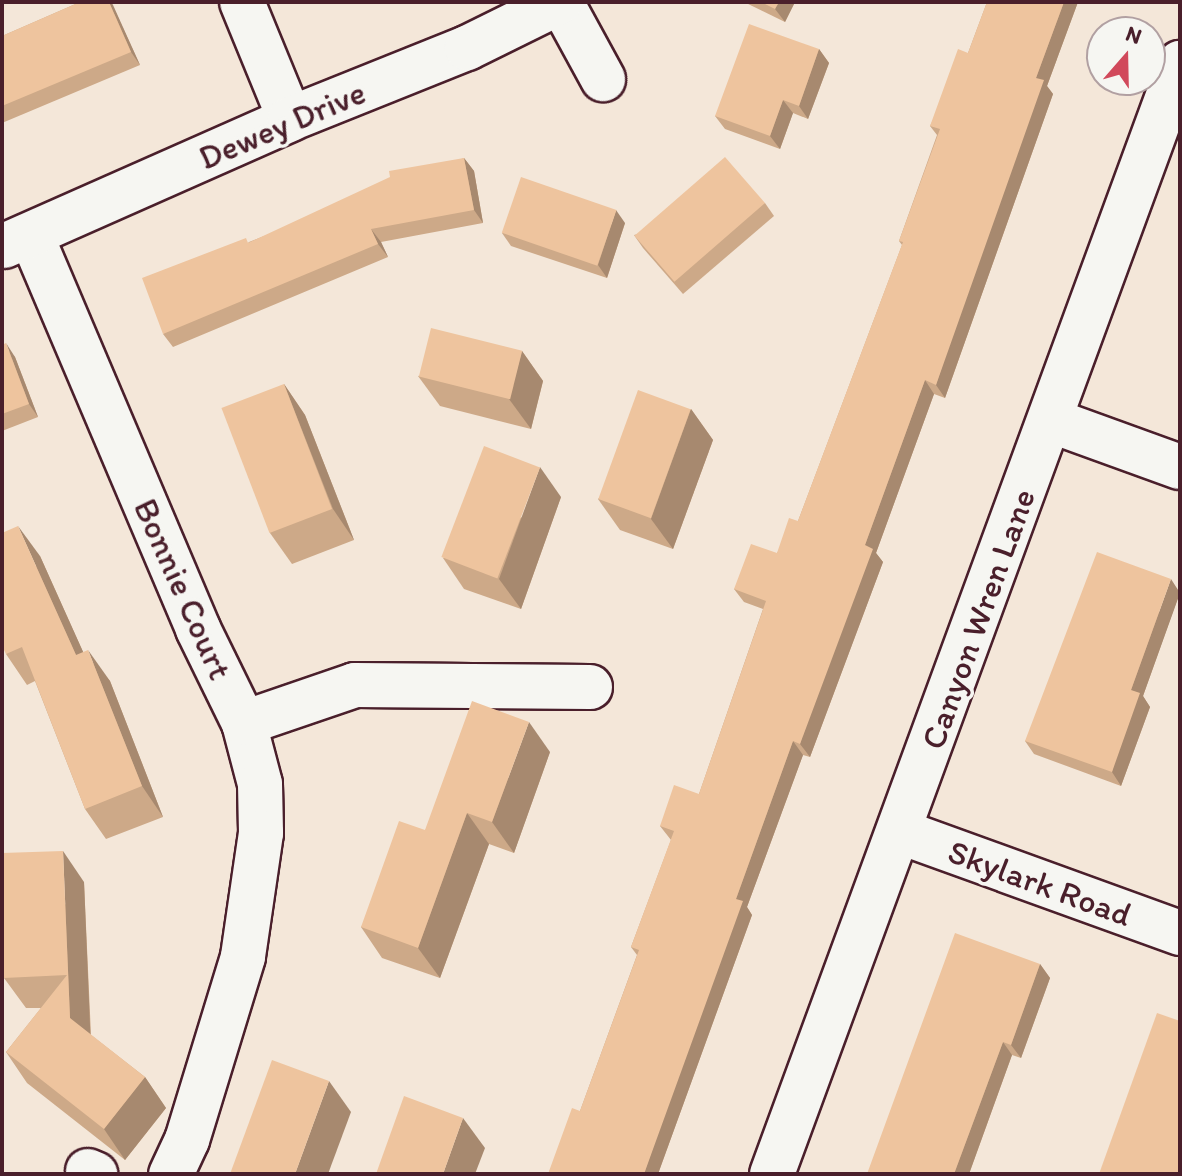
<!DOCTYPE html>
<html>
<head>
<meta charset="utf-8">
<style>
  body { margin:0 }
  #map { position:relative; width:1182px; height:1176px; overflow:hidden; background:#f4e7d9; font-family:Itim,sans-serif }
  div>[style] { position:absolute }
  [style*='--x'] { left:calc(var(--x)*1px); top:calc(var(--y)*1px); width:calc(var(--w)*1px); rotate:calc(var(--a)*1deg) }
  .roads { filter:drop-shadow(2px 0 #4a1f2b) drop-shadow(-2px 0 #4a1f2b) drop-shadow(0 2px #4a1f2b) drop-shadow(0 -2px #4a1f2b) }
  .minor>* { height:44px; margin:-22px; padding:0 22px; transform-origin:22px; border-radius:22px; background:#f6f6f2 }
  .wall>* { inset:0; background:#cda988 }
  .shaded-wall>* { inset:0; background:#a7896f }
  .building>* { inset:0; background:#eec49e; transform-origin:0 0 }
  span { translate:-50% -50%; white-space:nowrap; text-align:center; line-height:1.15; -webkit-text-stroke:7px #f6f6f2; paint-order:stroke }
  .street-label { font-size:34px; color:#4a1f2b }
  .frame { position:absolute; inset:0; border:4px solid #4a1f2b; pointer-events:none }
  .north { position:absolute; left:1086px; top:16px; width:80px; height:80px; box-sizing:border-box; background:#f6f6f2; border:2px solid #b1a0a2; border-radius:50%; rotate:20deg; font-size:22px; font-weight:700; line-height:32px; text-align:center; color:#4a1f2b }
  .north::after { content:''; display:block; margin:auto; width:28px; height:36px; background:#d1495b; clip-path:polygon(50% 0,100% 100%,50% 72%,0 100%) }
</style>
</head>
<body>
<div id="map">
  <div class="roads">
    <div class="minor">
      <i style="--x:242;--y:2;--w:126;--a:67.7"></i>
      <i style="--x:561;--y:2;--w:88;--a:61.4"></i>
      <i style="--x:31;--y:235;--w:428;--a:67"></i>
      <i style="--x:198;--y:629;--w:105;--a:63.9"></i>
      <i style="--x:244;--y:723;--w:63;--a:75.3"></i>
      <i style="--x:260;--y:784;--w:49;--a:88.8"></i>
      <i style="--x:261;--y:833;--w:125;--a:98.3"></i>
      <i style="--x:243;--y:957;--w:191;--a:107"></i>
      <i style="--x:187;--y:1140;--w:38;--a:115"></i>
      <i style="--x:4;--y:246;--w:313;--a:-23.9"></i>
      <i style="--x:290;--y:119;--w:191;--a:-21.9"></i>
      <i style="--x:467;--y:48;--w:104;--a:-26.3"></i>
      <i style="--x:1050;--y:420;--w:138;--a:19.9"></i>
      <i style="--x:244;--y:723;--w:117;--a:-18.9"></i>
      <i style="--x:355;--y:685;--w:235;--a:0.5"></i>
      <i style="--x:901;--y:832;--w:297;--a:19.9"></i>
      <i style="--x:88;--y:1171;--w:8;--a:23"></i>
      <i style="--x:772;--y:1174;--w:1184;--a:-69.83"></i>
    </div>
  </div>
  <div class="wall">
    <i style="clip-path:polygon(80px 2px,111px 2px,140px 65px,2px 123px,2px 36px)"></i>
    <i style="clip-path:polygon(744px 2px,795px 2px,785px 22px)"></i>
    <i style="clip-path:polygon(987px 2px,1078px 2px,1047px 86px,1053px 94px,945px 398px,934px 394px,876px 553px,883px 562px,810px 757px,803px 755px,747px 907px,752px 915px,658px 1174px,548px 1174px,580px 1111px,637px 955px,631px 947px,671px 840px,660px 826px,699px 794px,763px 609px,744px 602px,734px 589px,777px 553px,798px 521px,902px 245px,899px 241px,937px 135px,930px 126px,968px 53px)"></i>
    <i style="clip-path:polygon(819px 49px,829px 63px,808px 119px,793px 113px,780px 149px,725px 129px,715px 116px)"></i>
    <i style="clip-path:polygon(464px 158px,474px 171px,483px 223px,381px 242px,388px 257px,173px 347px,163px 334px,249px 242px)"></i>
    <i style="clip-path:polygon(765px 203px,774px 216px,683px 294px,643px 248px,634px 235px)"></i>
    <i style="clip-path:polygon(625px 223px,607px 278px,511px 246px,502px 233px)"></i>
    <i style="clip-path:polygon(2px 345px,15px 357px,38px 417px,2px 431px)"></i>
    <i style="clip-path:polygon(522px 351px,543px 381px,531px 429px,440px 406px,418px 376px)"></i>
    <i style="clip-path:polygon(284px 384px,305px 415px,354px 540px,292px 564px,270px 533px)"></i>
    <i style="clip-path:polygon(691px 409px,713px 440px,673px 549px,620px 530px,598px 499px)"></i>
    <i style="clip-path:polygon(561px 497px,521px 609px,464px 589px,443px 558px)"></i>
    <i style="clip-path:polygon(40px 556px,83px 652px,110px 681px,163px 817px,106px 839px,85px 809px,35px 681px,27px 685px,6px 654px)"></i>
    <i style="clip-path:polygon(1180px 592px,1143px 696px,1150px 707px,1121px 786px,1034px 754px,1025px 741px)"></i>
    <i style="clip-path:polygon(550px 752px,514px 853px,489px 844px,440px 978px,382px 958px,361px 927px,425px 830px)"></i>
    <i style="clip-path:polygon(84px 882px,91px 1035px,145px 1077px,166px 1108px,125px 1160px,27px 1083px,6px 1052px,41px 1008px,26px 1008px,4px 978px)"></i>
    <i style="clip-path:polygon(1040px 964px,1050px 978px,1021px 1058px,1012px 1055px,969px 1174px,867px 1174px)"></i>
  </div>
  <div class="shaded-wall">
    <i style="clip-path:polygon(109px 2px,111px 2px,113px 5px,140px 65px,131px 52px)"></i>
    <i style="clip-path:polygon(779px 2px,795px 2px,785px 22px,775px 9px)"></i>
    <i style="clip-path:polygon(1064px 2px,1078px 2px,1047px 86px,1053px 94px,945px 398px,936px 385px,1036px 78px)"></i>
    <i style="clip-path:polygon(819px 49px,829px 63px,808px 119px,799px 106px)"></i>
    <i style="clip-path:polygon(783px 100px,793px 113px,780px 149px,770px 136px)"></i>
    <i style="clip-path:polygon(464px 158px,474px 171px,483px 223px,474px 210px)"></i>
    <i style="clip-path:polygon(616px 210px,625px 223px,607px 278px,598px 265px)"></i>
    <i style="clip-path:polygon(371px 229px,381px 242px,388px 257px,378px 244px)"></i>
    <i style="clip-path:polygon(6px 343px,15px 357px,38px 417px,29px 404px)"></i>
    <i style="clip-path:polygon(522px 351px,543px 381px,531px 429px,509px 399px)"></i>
    <i style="clip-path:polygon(925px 380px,934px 394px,876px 553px,883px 562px,810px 757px,800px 744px,865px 545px)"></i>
    <i style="clip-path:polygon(284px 384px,305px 415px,354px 540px,333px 509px)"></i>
    <i style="clip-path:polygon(691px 409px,713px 440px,673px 549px,651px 519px)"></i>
    <i style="clip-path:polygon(540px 467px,561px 497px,521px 609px,499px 579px)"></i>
    <i style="clip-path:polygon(18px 526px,40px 556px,98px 685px,76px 655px)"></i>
    <i style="clip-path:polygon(1171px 579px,1180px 593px,1143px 696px,1150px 707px,1121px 786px,1112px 772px,1131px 690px)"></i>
    <i style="clip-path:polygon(88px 650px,110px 681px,163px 817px,142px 786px)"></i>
    <i style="clip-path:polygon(529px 722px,550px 752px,514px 853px,492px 822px)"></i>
    <i style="clip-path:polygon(793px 741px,803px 755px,747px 907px,752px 915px,658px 1174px,644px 1174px,736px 899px)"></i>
    <i style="clip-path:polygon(467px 813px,489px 844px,440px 978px,418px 948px)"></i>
    <i style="clip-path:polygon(63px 851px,84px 882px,91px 1049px,70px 1018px)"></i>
    <i style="clip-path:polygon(1040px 964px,1050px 978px,1021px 1058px,1011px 1045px)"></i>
    <i style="clip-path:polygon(1003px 1042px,1012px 1055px,969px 1174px,954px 1174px)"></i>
    <i style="clip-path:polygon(145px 1077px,166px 1108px,125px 1160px,104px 1129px)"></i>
    <i style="clip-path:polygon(329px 1081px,351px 1112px,328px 1174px,295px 1174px)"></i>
    <i style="clip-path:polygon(463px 1118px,485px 1148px,475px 1174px,443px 1174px)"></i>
  </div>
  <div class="building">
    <i style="clip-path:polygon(80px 2px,109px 2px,131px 52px,2px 106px,2px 36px)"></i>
    <i style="clip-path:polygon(761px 2px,779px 2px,775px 9px)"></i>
    <i style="clip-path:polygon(987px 2px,1064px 2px,1036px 78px,1044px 80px,936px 385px,925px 380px,865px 545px,873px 549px,800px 744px,793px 741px,736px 899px,743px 901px,644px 1174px,548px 1174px,572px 1108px,580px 1111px,639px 950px,631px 947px,674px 831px,660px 826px,674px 785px,699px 794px,766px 601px,734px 589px,751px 544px,777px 553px,789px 518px,798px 521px,903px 242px,899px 241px,940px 129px,930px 126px,958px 49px,968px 53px)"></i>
    <i style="clip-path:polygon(749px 24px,819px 49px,799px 106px,783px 100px,770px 136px,715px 116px)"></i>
    <i style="left:725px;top:157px;width:61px;height:120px;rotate:49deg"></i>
    <i style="clip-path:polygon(464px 158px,474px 210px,371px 229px,378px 244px,163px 334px,142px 278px,246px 238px,248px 243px,390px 177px,389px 171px)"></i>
    <i style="left:521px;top:177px;width:101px;height:59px;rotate:19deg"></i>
    <i style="left:431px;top:328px;width:94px;height:50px;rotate:14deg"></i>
    <i style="clip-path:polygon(6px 343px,29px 404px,2px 414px,2px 345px)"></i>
    <i style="left:284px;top:384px;width:134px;height:67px;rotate:69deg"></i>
    <i style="left:638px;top:390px;width:56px;height:116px;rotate:20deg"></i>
    <i style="left:484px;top:446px;width:60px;height:119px;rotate:21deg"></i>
    <i style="clip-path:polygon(18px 526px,76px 655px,88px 650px,142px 786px,85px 809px,22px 647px,6px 654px,2px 646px,2px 533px)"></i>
    <i style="clip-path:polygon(1097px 552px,1171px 579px,1131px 690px,1140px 693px,1112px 772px,1025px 741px)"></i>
    <i style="clip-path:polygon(472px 701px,529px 722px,492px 822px,467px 813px,418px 948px,361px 927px,399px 821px,425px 830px)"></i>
    <i style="clip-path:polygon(63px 851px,70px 1018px,145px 1077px,104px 1129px,6px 1052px,67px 975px,4px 978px,2px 924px,2px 853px)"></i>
    <i style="clip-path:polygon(955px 933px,1040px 964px,1011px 1045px,1003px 1042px,954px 1174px,867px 1174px)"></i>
    <i style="clip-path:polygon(1157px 1013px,1180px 1021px,1180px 1174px,1099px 1174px)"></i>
    <i style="clip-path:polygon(272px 1060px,329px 1081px,295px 1174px,230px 1174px)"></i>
    <i style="clip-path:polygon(404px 1096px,463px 1118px,443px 1174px,376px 1174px)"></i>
  </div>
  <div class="street-label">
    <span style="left:282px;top:125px;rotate:-23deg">Dewey Drive</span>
    <span style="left:183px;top:589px;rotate:66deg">Bonnie Court</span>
    <span style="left:978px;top:619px;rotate:-70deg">Canyon Wren Lane</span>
    <span style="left:1040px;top:883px;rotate:20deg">Skylark Road</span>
  </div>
  <div class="frame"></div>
  <div class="north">N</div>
</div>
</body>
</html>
